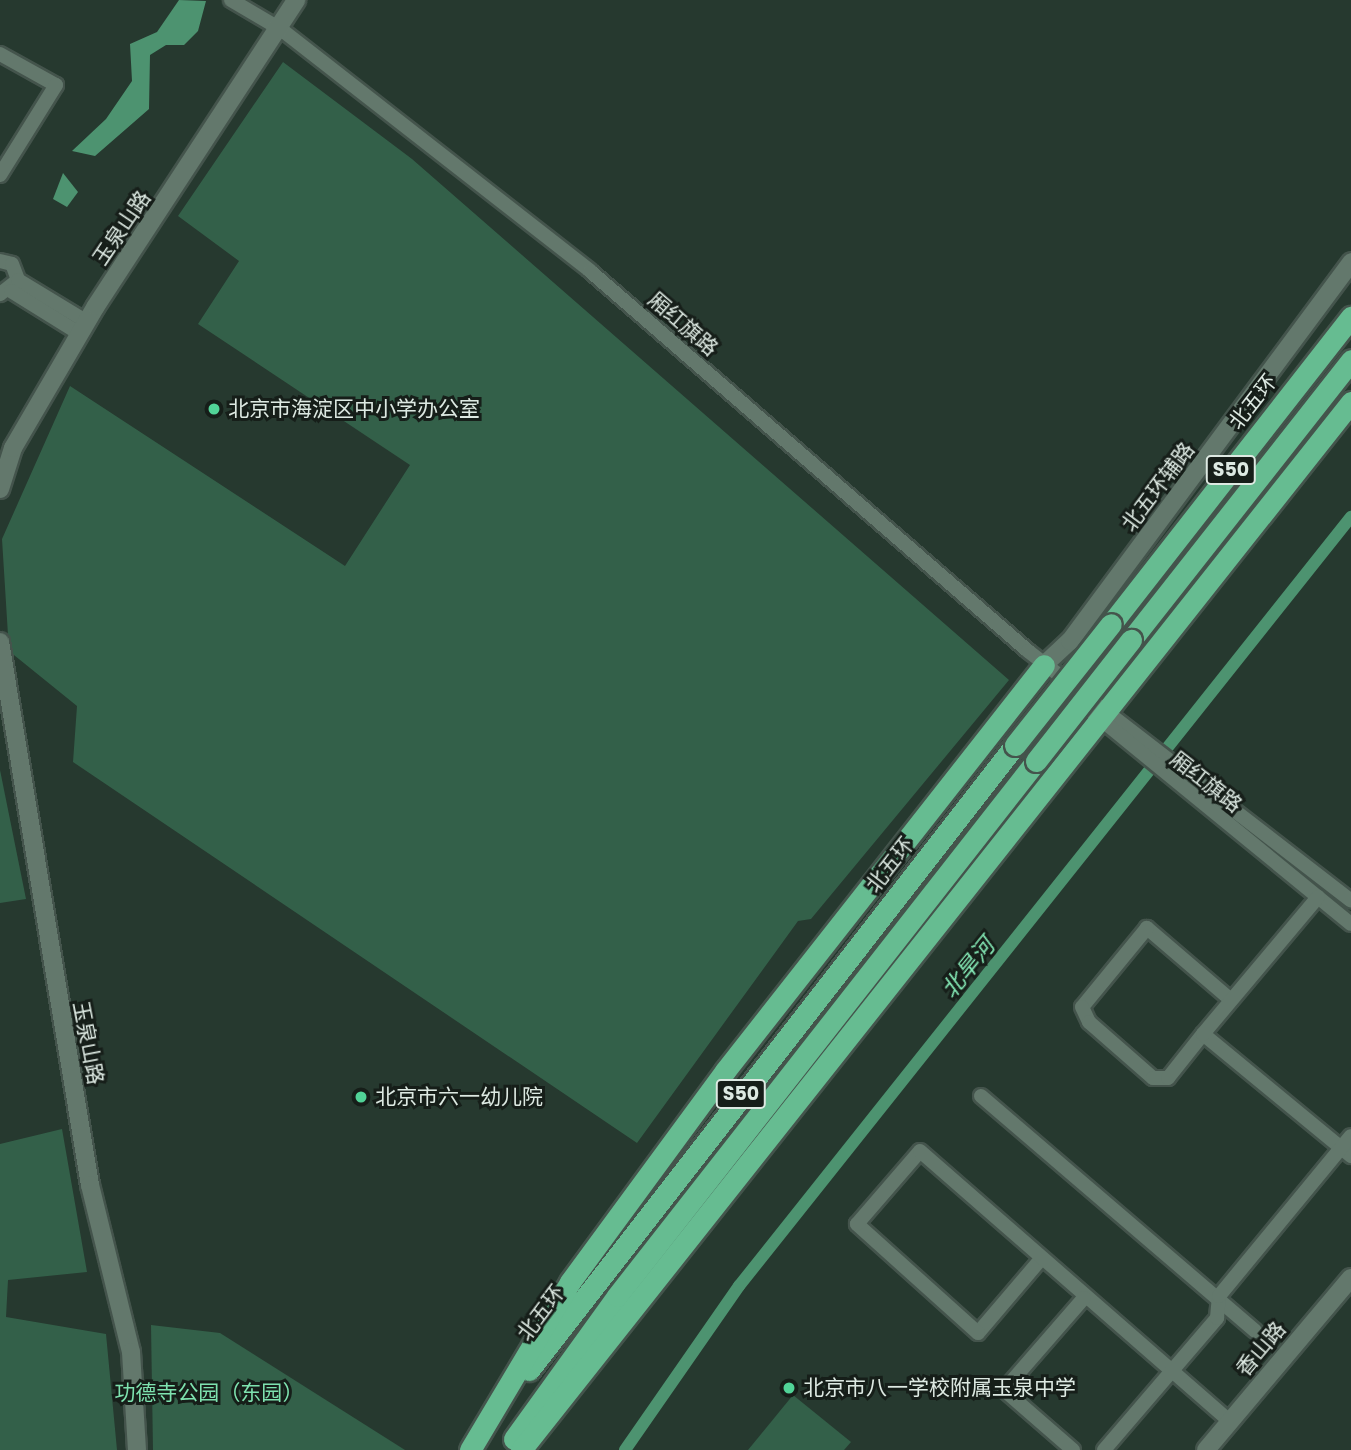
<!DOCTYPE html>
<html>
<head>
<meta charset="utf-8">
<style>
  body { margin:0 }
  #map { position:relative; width:1351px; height:1450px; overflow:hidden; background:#26392f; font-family:Poppins,"Noto Sans SC",sans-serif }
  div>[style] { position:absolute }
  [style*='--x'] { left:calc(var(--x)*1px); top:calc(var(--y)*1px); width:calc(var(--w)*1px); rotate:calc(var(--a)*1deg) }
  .green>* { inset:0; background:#336049 }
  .water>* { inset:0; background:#4d9370 }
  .canal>* { height:12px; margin:-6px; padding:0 6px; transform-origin:6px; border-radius:6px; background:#4d9370 }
  .roads { filter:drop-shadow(2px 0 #44544c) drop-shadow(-2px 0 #44544c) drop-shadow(0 2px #44544c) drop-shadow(0 -2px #44544c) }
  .minor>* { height:14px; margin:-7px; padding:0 7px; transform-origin:7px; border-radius:7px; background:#63786c }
  .tertiary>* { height:18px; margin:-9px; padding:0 9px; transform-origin:9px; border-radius:9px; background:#63786c }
  .motorway>* { height:21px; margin:-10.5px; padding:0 10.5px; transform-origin:10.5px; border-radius:10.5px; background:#66bc91 }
  .bridges { filter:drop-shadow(2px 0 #44544c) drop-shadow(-2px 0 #44544c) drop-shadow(0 2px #44544c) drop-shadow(0 -2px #44544c) }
  .motorway-bridge>* { height:21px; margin:-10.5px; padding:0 10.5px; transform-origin:10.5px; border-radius:10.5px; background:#66bc91 }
  .dots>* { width:19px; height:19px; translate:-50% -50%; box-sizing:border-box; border:4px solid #161e19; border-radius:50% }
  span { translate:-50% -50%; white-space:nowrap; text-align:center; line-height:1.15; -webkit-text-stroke:6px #161e19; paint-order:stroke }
  .shield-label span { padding:2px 5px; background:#161e19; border:2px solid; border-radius:5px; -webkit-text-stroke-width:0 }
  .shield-label { font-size:19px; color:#dde9e2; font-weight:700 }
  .street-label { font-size:21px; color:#dde9e2 }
  .poi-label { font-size:21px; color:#dde9e2 }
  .left { translate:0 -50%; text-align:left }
  .park-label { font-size:21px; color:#7ee2af }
  .water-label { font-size:23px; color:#84e8b5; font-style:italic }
</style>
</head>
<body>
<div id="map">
  <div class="green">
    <i style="clip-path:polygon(283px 62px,412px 159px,1009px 680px,811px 919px,798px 921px,637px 1143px,73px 762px,77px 706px,9px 651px,2px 539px,70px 386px,345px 566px,410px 465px,198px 324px,239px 261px,178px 216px)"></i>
    <i style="clip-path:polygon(0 770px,26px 899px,0 903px)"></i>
    <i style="clip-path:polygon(62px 1129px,87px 1272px,8px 1280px,6px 1317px,106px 1334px,117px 1450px,0 1450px,0 1144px)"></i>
    <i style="clip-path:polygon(151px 1325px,220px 1333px,405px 1450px,153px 1450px)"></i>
    <i style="clip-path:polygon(793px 1395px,851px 1442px,844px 1450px,748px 1450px)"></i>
  </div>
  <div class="water">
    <i style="clip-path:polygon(179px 0,206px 1px,198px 31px,184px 45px,166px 45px,150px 55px,149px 109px,95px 156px,72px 151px,106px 119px,132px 81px,130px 44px,157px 32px)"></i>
    <i style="clip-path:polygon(63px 173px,78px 192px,67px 207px,53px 199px)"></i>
  </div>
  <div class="canal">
    <i style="--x:625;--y:1450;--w:200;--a:-55.2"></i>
    <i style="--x:739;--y:1286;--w:983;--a:-51.49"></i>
  </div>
  <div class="roads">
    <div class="minor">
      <i style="--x:231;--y:0;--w:59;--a:30.5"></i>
      <i style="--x:282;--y:30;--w:391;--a:38"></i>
      <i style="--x:590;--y:271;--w:580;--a:40.94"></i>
      <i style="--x:1028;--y:651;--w:408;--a:37.7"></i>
      <i style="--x:0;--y:54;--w:64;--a:29"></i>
      <i style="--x:56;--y:85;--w:106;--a:121.9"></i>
      <i style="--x:0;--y:261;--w:12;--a:14"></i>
      <i style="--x:12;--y:264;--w:17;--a:69"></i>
      <i style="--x:18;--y:280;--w:23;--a:142"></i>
      <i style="--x:18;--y:280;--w:81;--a:31.3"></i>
      <i style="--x:11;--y:291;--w:81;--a:31.9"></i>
      <i style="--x:1076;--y:699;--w:355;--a:39.3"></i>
      <i style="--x:1231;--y:1000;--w:111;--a:-139.4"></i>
      <i style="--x:1147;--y:928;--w:102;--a:129.4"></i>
      <i style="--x:1082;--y:1007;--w:17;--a:65"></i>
      <i style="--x:1089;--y:1022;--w:85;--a:41.2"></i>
      <i style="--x:1153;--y:1078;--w:15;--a:0"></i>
      <i style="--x:1168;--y:1078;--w:56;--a:-51.5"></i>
      <i style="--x:1203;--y:1034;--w:192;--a:39.5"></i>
      <i style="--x:1203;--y:1034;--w:179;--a:-50"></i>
      <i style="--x:981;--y:1096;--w:361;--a:40.6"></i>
      <i style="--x:1041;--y:1259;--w:97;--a:130.4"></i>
      <i style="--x:978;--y:1333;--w:163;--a:-138"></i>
      <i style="--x:857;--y:1224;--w:96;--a:-49.2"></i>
      <i style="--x:920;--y:1151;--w:411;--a:41.1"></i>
      <i style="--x:1073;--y:1450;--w:91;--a:-139"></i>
      <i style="--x:1004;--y:1390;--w:122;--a:-49"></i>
      <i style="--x:1104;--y:1450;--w:174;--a:-49.4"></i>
      <i style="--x:1217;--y:1318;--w:22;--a:-85"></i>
      <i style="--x:1219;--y:1296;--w:207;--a:-50.5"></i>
    </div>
    <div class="tertiary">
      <i style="--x:0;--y:489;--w:43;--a:-72.4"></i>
      <i style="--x:13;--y:448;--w:164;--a:-59.7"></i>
      <i style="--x:96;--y:306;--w:366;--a:-56.8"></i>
      <i style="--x:0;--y:642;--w:550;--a:80.59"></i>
      <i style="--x:90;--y:1185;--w:172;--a:76.2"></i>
      <i style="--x:131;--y:1352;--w:98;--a:86.5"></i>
      <i style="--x:1044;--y:665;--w:35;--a:-43"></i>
      <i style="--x:1070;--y:641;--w:472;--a:-53.4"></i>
      <i style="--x:1206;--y:1450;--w:225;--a:-49.9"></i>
    </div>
    <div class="motorway">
      <i style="--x:1111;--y:624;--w:390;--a:-52"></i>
      <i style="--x:1131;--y:640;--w:356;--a:-51.8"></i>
      <i style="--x:529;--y:1370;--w:792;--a:-52.13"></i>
      <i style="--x:514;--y:1439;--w:176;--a:-54.2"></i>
      <i style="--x:617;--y:1296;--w:680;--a:-51.93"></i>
      <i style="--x:470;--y:1450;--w:196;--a:-59.2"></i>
      <i style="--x:570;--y:1282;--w:262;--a:-53.7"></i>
      <i style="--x:725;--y:1071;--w:516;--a:-51.84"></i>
      <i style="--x:521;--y:1450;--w:1337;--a:-51.62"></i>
    </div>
  </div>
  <div class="bridges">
    <div class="motorway-bridge">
      <i style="--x:1015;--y:745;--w:154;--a:-51.6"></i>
      <i style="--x:1036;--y:761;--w:154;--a:-51.9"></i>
    </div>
  </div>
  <div class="dots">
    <i style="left:214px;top:409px;background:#51d397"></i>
    <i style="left:361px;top:1097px;background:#51d397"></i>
    <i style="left:789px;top:1388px;background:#51d397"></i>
  </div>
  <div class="shield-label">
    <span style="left:1231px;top:470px">S50</span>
    <span style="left:741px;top:1094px">S50</span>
  </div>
  <div class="street-label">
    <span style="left:122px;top:228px;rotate:-56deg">玉泉山路</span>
    <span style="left:683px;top:324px;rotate:41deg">厢红旗路</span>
    <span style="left:1253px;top:402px;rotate:-52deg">北五环</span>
    <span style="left:1158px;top:487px;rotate:-53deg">北五环辅路</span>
    <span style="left:1206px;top:782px;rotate:38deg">厢红旗路</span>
    <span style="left:890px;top:865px;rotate:-52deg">北五环</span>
    <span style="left:88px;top:1043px;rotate:79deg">玉泉山路</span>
    <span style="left:541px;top:1313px;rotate:-53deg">北五环</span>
    <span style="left:1261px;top:1349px;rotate:-50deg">香山路</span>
  </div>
  <div class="poi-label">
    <span class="left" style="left:228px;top:409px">北京市海淀区中小学办公室</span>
    <span class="left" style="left:375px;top:1097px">北京市六一幼儿院</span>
    <span class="left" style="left:803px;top:1388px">北京市八一学校附属玉泉中学</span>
  </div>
  <div class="park-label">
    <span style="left:209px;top:1393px">功德寺公园（东园）</span>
  </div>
  <div class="water-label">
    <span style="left:968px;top:968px;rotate:-51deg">北旱河</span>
  </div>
</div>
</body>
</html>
